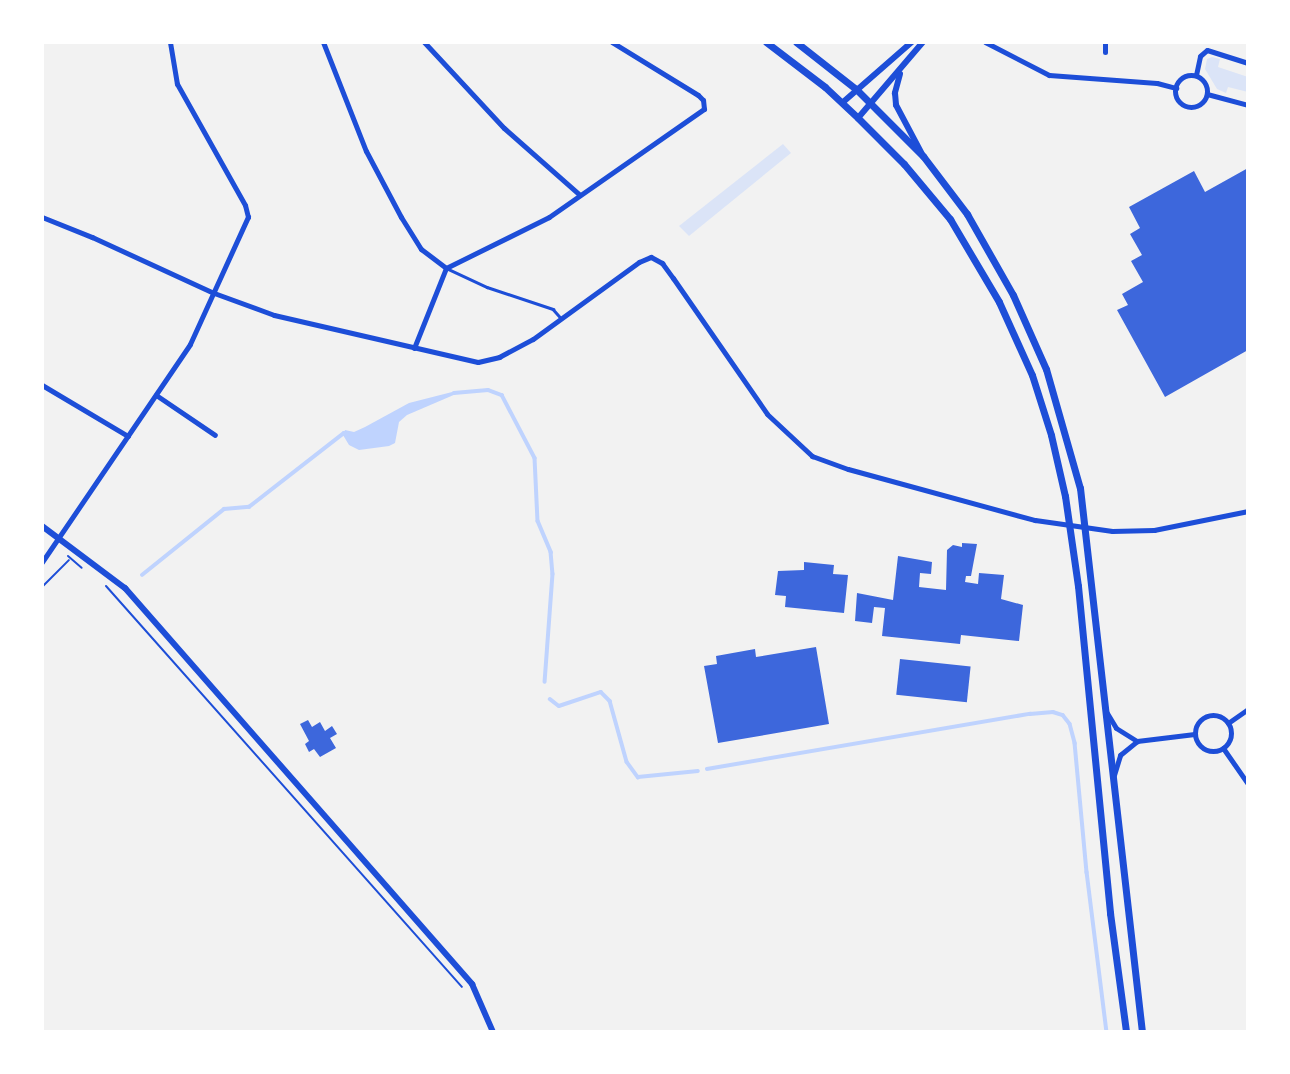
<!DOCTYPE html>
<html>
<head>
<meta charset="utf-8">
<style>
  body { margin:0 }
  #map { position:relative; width:1290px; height:1074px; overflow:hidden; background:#f2f2f2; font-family:"Noto Sans",sans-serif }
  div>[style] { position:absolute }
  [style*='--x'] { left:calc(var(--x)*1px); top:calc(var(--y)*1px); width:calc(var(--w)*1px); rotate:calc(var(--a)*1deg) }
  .green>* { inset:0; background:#dbe4f7 }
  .water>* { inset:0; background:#bfd3fe }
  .stream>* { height:3.5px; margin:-1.75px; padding:0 1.75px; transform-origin:1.75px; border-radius:1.75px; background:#bfd3fe }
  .building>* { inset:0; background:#3d67dc; transform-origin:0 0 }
  .path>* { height:2px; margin:-1px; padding:0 1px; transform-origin:1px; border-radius:1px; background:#1d4ed8 }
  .service>* { height:2.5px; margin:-1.25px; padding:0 1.25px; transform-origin:1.25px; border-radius:1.25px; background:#1d4ed8 }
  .minor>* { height:5px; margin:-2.5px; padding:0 2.5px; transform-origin:2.5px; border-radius:2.5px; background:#1d4ed8 }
  .minor>.ring { margin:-2.5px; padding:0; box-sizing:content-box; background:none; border:5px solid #1d4ed8; border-radius:50% }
  .tertiary>* { height:6px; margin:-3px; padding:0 3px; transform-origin:3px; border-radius:3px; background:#1d4ed8 }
  .secondary>* { height:7px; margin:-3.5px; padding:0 3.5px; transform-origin:3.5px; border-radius:3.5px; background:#1d4ed8 }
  span { translate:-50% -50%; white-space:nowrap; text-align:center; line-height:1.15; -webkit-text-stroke:5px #fff; paint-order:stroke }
  .frame { position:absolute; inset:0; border:44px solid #fff; pointer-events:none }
</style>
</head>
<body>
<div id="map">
  <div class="green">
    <i style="clip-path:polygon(1212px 57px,1220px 59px,1218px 67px,1248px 77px,1248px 92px,1228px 87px,1226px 93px,1217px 89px,1205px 69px,1207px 59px)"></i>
    <i style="clip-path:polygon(783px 144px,791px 153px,689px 236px,679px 226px)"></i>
  </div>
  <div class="water">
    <i style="clip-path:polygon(456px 391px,456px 394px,407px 415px,399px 422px,395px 443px,389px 446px,359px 450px,349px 445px,343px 435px,345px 430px,354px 432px,365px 427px,409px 403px)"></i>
  </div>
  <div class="stream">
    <i style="--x:454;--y:393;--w:34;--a:-5"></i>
    <i style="--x:488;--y:390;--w:15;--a:20"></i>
    <i style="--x:502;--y:395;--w:71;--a:62.4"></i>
    <i style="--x:535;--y:458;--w:63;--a:87.3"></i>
    <i style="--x:538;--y:521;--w:34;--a:67"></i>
    <i style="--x:551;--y:552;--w:22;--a:85"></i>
    <i style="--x:553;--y:574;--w:108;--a:94.2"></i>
    <i style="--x:142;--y:575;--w:105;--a:-38.8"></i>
    <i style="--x:224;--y:509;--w:25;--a:-5"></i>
    <i style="--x:249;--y:507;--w:120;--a:-37.9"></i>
    <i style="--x:344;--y:433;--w:4;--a:27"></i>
    <i style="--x:550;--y:699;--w:11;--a:38"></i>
    <i style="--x:559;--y:706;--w:44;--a:-18.4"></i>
    <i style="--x:601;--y:692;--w:13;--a:45"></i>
    <i style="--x:610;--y:701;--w:63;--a:74.4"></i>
    <i style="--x:627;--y:762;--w:19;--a:54"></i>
    <i style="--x:638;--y:777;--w:60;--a:-5.7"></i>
    <i style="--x:707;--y:769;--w:328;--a:-9.7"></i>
    <i style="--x:1030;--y:714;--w:23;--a:-5"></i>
    <i style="--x:1053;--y:712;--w:10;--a:17"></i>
    <i style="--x:1063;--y:715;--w:11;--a:52"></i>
    <i style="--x:1070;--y:724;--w:20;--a:75"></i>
    <i style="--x:1075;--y:743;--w:130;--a:84.7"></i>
    <i style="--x:1087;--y:872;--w:161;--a:82.9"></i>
  </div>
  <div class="building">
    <i style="clip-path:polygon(1248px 168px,1248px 350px,1165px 397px,1117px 310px,1128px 305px,1122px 294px,1143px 282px,1131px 261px,1142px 255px,1130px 234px,1140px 228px,1129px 207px,1194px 171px,1205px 192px)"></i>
    <i style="clip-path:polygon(962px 543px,977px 544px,971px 576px,966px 576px,965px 582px,978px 584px,979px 573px,1004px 575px,1001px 599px,1023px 605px,1019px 641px,961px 635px,960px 644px,882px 636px,885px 608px,874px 607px,872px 623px,855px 621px,857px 593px,893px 600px,898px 556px,932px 562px,931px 574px,920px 573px,919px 587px,946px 590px,947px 550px,953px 545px,962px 547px)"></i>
    <i style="clip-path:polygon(804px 562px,834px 565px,833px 574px,848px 575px,844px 613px,785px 607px,786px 596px,775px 595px,778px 571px,804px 570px)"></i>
    <i style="clip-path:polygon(816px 647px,829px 724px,718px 743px,704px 666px,717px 664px,716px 656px,755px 649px,756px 657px)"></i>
    <i style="left:900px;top:659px;width:71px;height:36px;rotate:6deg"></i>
    <i style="clip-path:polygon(308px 720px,312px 727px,320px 722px,325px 731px,332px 726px,337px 734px,330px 738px,336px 748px,320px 757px,314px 749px,309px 752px,305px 744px,309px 741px,300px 724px)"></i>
  </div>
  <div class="path">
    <i style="--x:68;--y:556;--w:18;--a:41"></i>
    <i style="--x:106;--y:586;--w:536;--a:48.4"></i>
    <i style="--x:42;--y:587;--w:38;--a:-45"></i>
  </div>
  <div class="service">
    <i style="--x:446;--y:268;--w:45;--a:24.9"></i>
    <i style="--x:487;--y:287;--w:70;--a:18.4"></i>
    <i style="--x:553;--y:309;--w:11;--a:49"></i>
  </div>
  <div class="minor">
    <i style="--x:323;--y:42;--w:117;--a:68.5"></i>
    <i style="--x:366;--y:151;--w:75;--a:62.1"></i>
    <i style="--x:401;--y:217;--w:38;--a:58"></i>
    <i style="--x:421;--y:249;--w:31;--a:37"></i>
    <i style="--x:424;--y:42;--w:117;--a:47.1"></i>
    <i style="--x:504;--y:128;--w:101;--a:41.4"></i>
    <i style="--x:985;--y:42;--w:72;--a:27.3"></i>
    <i style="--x:1049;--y:75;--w:108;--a:4.2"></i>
    <i style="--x:1157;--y:83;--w:20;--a:15"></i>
    <i style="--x:1105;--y:42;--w:10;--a:90"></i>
    <i style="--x:1196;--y:75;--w:19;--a:-78"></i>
    <i style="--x:1200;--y:56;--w:9;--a:-41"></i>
    <i style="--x:1207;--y:50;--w:43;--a:17.6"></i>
    <i class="ring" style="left:1175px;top:75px;width:27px;height:27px"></i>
    <i style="--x:1207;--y:94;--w:42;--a:15"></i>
    <i style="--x:42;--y:217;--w:54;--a:21.8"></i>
    <i style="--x:92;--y:237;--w:134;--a:24.7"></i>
    <i style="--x:214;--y:293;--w:64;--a:20.1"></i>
    <i style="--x:274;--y:315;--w:209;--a:13"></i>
    <i style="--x:478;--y:362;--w:22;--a:-13"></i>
    <i style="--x:499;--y:357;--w:38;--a:-28"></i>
    <i style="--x:533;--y:339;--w:131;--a:-36"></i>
    <i style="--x:639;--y:262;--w:13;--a:-23"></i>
    <i style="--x:651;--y:257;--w:13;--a:29"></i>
    <i style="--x:662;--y:263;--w:19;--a:54"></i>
    <i style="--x:673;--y:278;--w:165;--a:55.3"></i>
    <i style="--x:767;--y:414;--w:62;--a:43"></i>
    <i style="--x:812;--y:456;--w:38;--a:20"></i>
    <i style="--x:848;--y:469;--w:194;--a:15.3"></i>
    <i style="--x:1035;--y:520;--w:78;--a:8.1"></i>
    <i style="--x:1112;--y:531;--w:42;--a:-1.4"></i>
    <i style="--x:1154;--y:530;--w:96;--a:-11.4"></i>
    <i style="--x:414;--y:348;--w:86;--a:-68.2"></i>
    <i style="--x:446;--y:268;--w:115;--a:-26.3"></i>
    <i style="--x:549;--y:217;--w:189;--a:-34.9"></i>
    <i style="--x:704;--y:109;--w:9;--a:-96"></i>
    <i style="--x:703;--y:100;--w:7;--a:-135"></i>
    <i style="--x:698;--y:95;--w:101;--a:-148.4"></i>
    <i style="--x:42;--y:385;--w:100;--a:30.7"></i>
    <i style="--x:156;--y:395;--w:71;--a:34.1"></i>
    <i style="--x:42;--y:562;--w:263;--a:-55.8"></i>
    <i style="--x:190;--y:344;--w:140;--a:-65.5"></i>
    <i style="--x:248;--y:217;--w:12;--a:-104"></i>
    <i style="--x:245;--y:205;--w:139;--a:-119.3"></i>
    <i style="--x:177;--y:84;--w:43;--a:-99.5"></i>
    <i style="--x:1107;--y:713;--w:17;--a:59"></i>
    <i style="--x:1116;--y:728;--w:25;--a:32"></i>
    <i class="ring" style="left:1195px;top:715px;width:31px;height:31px"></i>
    <i style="--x:1228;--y:723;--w:24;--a:-35"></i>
    <i style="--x:1223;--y:748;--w:44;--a:55.2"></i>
    <i style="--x:1114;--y:775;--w:21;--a:-73"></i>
    <i style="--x:1120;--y:755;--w:22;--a:-39"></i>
    <i style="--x:1137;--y:741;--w:58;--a:-6.9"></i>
  </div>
  <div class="tertiary">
    <i style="--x:900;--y:74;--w:20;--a:105"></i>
    <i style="--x:895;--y:93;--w:12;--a:85"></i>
    <i style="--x:896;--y:105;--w:55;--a:62"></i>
    <i style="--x:842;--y:103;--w:93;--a:-41.1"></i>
    <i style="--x:858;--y:118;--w:100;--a:-49.5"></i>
    <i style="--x:42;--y:526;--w:104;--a:36.8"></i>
    <i style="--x:125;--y:588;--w:527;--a:48.77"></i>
    <i style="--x:472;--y:984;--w:52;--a:66.4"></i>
  </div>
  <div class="secondary">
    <i style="--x:766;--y:42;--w:74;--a:37.3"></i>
    <i style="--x:825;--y:87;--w:45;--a:43.2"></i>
    <i style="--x:858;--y:118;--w:65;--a:45"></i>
    <i style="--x:904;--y:164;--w:72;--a:50.1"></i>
    <i style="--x:950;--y:219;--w:96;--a:59.4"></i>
    <i style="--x:999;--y:302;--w:80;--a:65.7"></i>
    <i style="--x:1032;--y:375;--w:63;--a:72.4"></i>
    <i style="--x:1051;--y:435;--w:63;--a:77.1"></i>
    <i style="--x:1065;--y:496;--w:91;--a:81.8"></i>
    <i style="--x:1078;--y:586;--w:329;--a:84.4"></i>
    <i style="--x:1110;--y:913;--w:120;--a:82.3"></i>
    <i style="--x:796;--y:42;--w:76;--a:38.1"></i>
    <i style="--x:856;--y:89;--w:95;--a:45"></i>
    <i style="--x:923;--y:156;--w:73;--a:52.8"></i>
    <i style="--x:967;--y:214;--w:93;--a:60.4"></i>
    <i style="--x:1013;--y:295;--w:81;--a:66"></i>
    <i style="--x:1046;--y:369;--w:124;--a:74.1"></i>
    <i style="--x:1080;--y:488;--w:548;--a:83.5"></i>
  </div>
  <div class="frame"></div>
</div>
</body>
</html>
